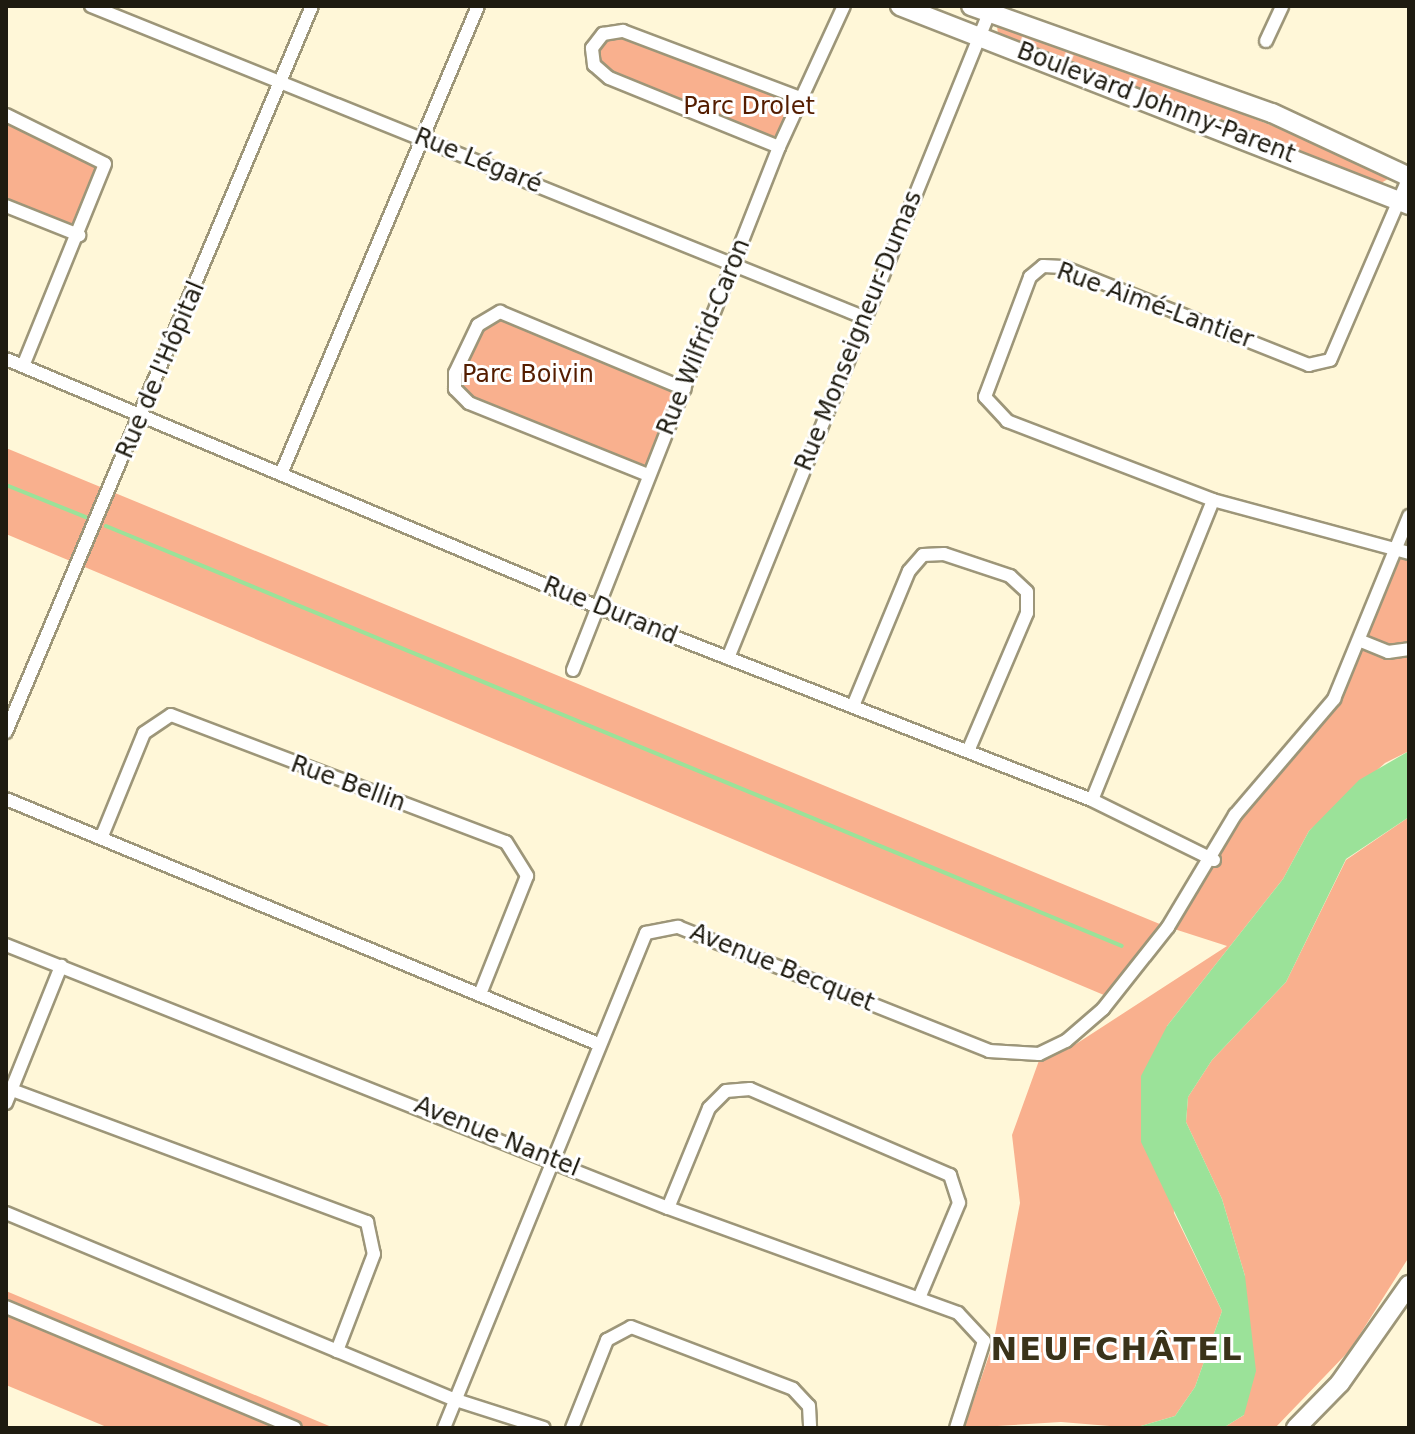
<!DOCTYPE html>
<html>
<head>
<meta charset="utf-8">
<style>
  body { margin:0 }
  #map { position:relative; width:1415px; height:1434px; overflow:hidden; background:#fff7d8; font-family:"DejaVu Sans",sans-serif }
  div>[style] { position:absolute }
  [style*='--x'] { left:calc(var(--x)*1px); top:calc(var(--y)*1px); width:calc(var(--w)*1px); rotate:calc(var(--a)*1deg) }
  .green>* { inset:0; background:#f9b08e }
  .water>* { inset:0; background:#9be299 }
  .stream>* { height:4px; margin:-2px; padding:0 2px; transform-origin:2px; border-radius:2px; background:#9be299 }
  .roads { filter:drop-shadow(2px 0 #9d9679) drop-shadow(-2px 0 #9d9679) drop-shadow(0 2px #9d9679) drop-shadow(0 -2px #9d9679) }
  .street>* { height:12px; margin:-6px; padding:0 6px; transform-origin:6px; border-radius:6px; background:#fff }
  .secondary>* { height:18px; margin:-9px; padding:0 9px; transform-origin:9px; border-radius:9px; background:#fff }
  span { translate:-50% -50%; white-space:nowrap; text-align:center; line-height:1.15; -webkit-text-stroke:6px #fff; paint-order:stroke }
  .street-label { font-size:24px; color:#1e1b10 }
  .park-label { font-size:24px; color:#541d00 }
  .district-label { font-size:32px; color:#3a331a; font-weight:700; letter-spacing:2px }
  .frame { position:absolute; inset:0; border:8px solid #1e1b10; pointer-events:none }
</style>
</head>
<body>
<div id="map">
  <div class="green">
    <i style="clip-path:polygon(1004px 25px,1313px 141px,1388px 179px,1381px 183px,998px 34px,997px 26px)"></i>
    <i style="clip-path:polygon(612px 31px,800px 98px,779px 147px,601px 72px,592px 48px)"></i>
    <i style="clip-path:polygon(6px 115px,101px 158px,79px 235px,6px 206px)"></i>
    <i style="clip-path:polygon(491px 314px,685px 389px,648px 475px,460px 397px,455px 373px)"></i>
    <i style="clip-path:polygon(6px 448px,1167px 927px,1235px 815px,1320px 719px,1396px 548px,1409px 553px,1409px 751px,1385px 763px,1309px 831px,1283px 879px,1167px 1026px,1174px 1213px,1222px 1311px,1195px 1387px,1175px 1416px,1134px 1428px,1061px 1422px,964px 1428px,993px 1344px,1020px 1203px,1012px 1135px,1041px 1055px,1076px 1044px,1227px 946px,1168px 927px,1111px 998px,6px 534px)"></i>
    <i style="clip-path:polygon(1409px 817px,1409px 1257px,1350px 1350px,1275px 1428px,1223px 1428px,1244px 1415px,1245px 1276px,1222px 1199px,1186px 1122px,1188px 1097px,1212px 1060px,1286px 982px,1346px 860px)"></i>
    <i style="clip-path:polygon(6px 1291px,334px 1428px,109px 1428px,6px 1385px)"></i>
  </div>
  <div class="water">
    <i style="clip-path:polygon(1409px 751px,1409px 817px,1346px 859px,1286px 982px,1212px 1060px,1188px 1097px,1186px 1122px,1222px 1199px,1245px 1276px,1256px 1371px,1244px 1415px,1223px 1428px,1134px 1428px,1175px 1416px,1195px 1387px,1222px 1311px,1141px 1142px,1141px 1076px,1167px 1026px,1283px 879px,1309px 831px,1359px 780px)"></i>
  </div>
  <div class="stream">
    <i style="--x:6;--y:485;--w:88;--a:21.9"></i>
    <i style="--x:106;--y:526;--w:1099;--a:22.46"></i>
  </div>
  <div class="roads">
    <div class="street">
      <i style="--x:91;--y:6;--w:832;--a:21.94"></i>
      <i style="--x:1266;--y:41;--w:38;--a:-65"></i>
      <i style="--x:6;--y:115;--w:110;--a:26.3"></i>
      <i style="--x:105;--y:164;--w:218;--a:112.1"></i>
      <i style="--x:779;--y:147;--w:183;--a:-157.9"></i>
      <i style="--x:609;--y:78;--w:20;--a:-139"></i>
      <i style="--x:594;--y:65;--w:17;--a:-97"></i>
      <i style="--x:592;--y:48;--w:18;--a:-52"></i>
      <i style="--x:603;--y:34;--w:20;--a:-9"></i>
      <i style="--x:623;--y:31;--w:189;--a:20.7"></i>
      <i style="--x:1409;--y:177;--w:199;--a:113.3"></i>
      <i style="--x:1330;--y:360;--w:22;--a:167"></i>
      <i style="--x:1309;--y:365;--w:265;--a:-158.3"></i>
      <i style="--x:1063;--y:267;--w:20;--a:-177"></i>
      <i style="--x:1043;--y:266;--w:17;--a:140"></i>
      <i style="--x:1030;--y:277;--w:128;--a:110.6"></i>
      <i style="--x:985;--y:397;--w:33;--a:47"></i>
      <i style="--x:1007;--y:421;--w:221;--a:21"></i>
      <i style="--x:1213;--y:500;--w:203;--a:15.1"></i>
      <i style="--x:6;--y:206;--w:79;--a:21.7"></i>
      <i style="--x:6;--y:359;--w:644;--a:22.74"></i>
      <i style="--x:600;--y:608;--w:528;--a:21.32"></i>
      <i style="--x:1092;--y:800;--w:136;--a:26.2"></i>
      <i style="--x:281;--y:474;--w:508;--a:-67.17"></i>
      <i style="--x:648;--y:475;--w:193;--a:-158.1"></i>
      <i style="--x:469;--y:403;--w:20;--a:-135"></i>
      <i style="--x:455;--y:389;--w:16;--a:-90"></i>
      <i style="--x:455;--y:373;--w:53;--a:-64.4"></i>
      <i style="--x:478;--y:325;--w:26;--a:-31"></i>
      <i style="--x:500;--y:312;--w:200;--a:22.6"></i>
      <i style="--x:1361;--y:641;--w:29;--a:22"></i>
      <i style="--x:1388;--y:652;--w:21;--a:-8"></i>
      <i style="--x:728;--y:658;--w:701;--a:-67.97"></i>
      <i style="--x:573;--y:670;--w:562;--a:-68.5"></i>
      <i style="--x:779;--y:147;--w:155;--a:-65.3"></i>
      <i style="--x:853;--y:706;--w:146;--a:-67.5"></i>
      <i style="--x:909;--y:571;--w:21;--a:-49"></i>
      <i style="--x:923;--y:555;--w:21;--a:-3"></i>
      <i style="--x:944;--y:554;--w:70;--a:18.4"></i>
      <i style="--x:1010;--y:576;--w:23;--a:43"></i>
      <i style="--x:1027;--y:592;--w:21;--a:90"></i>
      <i style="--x:1027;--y:613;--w:150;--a:113.1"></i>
      <i style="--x:6;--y:732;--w:788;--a:-67.15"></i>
      <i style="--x:6;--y:799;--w:638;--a:22.47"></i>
      <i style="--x:1092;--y:800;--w:323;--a:-68"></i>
      <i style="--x:102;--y:836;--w:111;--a:-67.8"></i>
      <i style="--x:144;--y:733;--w:32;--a:-34"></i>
      <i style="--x:171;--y:715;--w:358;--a:20.8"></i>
      <i style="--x:506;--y:842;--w:40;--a:58"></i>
      <i style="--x:527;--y:876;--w:127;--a:111.7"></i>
      <i style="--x:6;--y:945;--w:712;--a:21.67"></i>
      <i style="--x:668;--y:1208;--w:308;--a:19.9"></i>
      <i style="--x:958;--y:1313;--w:38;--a:47"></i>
      <i style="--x:984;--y:1341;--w:91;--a:107.8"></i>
      <i style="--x:12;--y:1090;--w:379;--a:20.4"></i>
      <i style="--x:367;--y:1222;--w:33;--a:78"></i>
      <i style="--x:374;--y:1254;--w:104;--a:110.9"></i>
      <i style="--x:6;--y:1103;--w:148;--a:-68.1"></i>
      <i style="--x:668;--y:1208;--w:108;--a:-67.7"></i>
      <i style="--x:709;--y:1108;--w:24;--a:-45"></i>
      <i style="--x:726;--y:1091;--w:24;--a:-5"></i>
      <i style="--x:750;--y:1089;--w:218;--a:23.3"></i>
      <i style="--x:950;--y:1175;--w:29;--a:72"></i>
      <i style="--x:959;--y:1203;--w:103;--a:112.8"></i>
      <i style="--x:6;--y:1213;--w:487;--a:22.6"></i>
      <i style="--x:456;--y:1400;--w:92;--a:17.7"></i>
      <i style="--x:6;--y:1307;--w:313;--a:22.7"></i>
      <i style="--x:444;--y:1428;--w:535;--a:-67.8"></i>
      <i style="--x:646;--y:933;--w:33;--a:-11"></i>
      <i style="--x:678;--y:927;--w:335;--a:21.7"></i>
      <i style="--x:989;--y:1051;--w:50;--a:3.4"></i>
      <i style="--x:1039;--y:1054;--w:30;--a:-26"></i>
      <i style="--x:1066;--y:1041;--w:49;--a:-40.9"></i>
      <i style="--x:1103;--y:1009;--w:105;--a:-51.6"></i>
      <i style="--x:1168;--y:927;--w:131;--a:-59.1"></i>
      <i style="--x:1235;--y:815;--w:153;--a:-49.5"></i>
      <i style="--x:1334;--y:699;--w:198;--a:-67.7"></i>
      <i style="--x:572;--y:1428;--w:95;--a:-68.3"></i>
      <i style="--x:607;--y:1340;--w:27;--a:-28"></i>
      <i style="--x:631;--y:1327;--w:173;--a:20.9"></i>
      <i style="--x:793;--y:1389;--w:23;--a:47"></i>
      <i style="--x:809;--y:1406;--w:22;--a:87"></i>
    </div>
    <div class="secondary">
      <i style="--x:900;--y:6;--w:547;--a:21.35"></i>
      <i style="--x:971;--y:6;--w:319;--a:19.6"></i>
      <i style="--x:1272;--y:113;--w:151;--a:25"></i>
      <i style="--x:1296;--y:1428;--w:63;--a:-45.6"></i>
      <i style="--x:1340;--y:1383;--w:120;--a:-54.9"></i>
    </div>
  </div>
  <div class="street-label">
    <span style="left:1156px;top:103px;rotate:21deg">Boulevard Johnny-Parent</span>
    <span style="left:478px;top:161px;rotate:22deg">Rue Légaré</span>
    <span style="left:1155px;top:306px;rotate:20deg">Rue Aimé-Lantier</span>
    <span style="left:859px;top:331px;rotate:-68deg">Rue Monseigneur-Dumas</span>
    <span style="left:704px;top:337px;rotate:-68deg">Rue Wilfrid-Caron</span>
    <span style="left:161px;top:370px;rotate:-67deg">Rue de l'Hôpital</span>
    <span style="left:610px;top:611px;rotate:22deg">Rue Durand</span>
    <span style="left:348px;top:784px;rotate:20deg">Rue Bellin</span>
    <span style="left:782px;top:968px;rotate:22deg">Avenue Becquet</span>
    <span style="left:497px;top:1137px;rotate:22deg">Avenue Nantel</span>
  </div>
  <div class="park-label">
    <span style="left:749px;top:107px">Parc Drolet</span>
    <span style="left:528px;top:375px">Parc Boivin</span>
  </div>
  <div class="district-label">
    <span style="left:1117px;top:1349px">NEUFCHÂTEL</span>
  </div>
  <div class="frame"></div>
</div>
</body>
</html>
